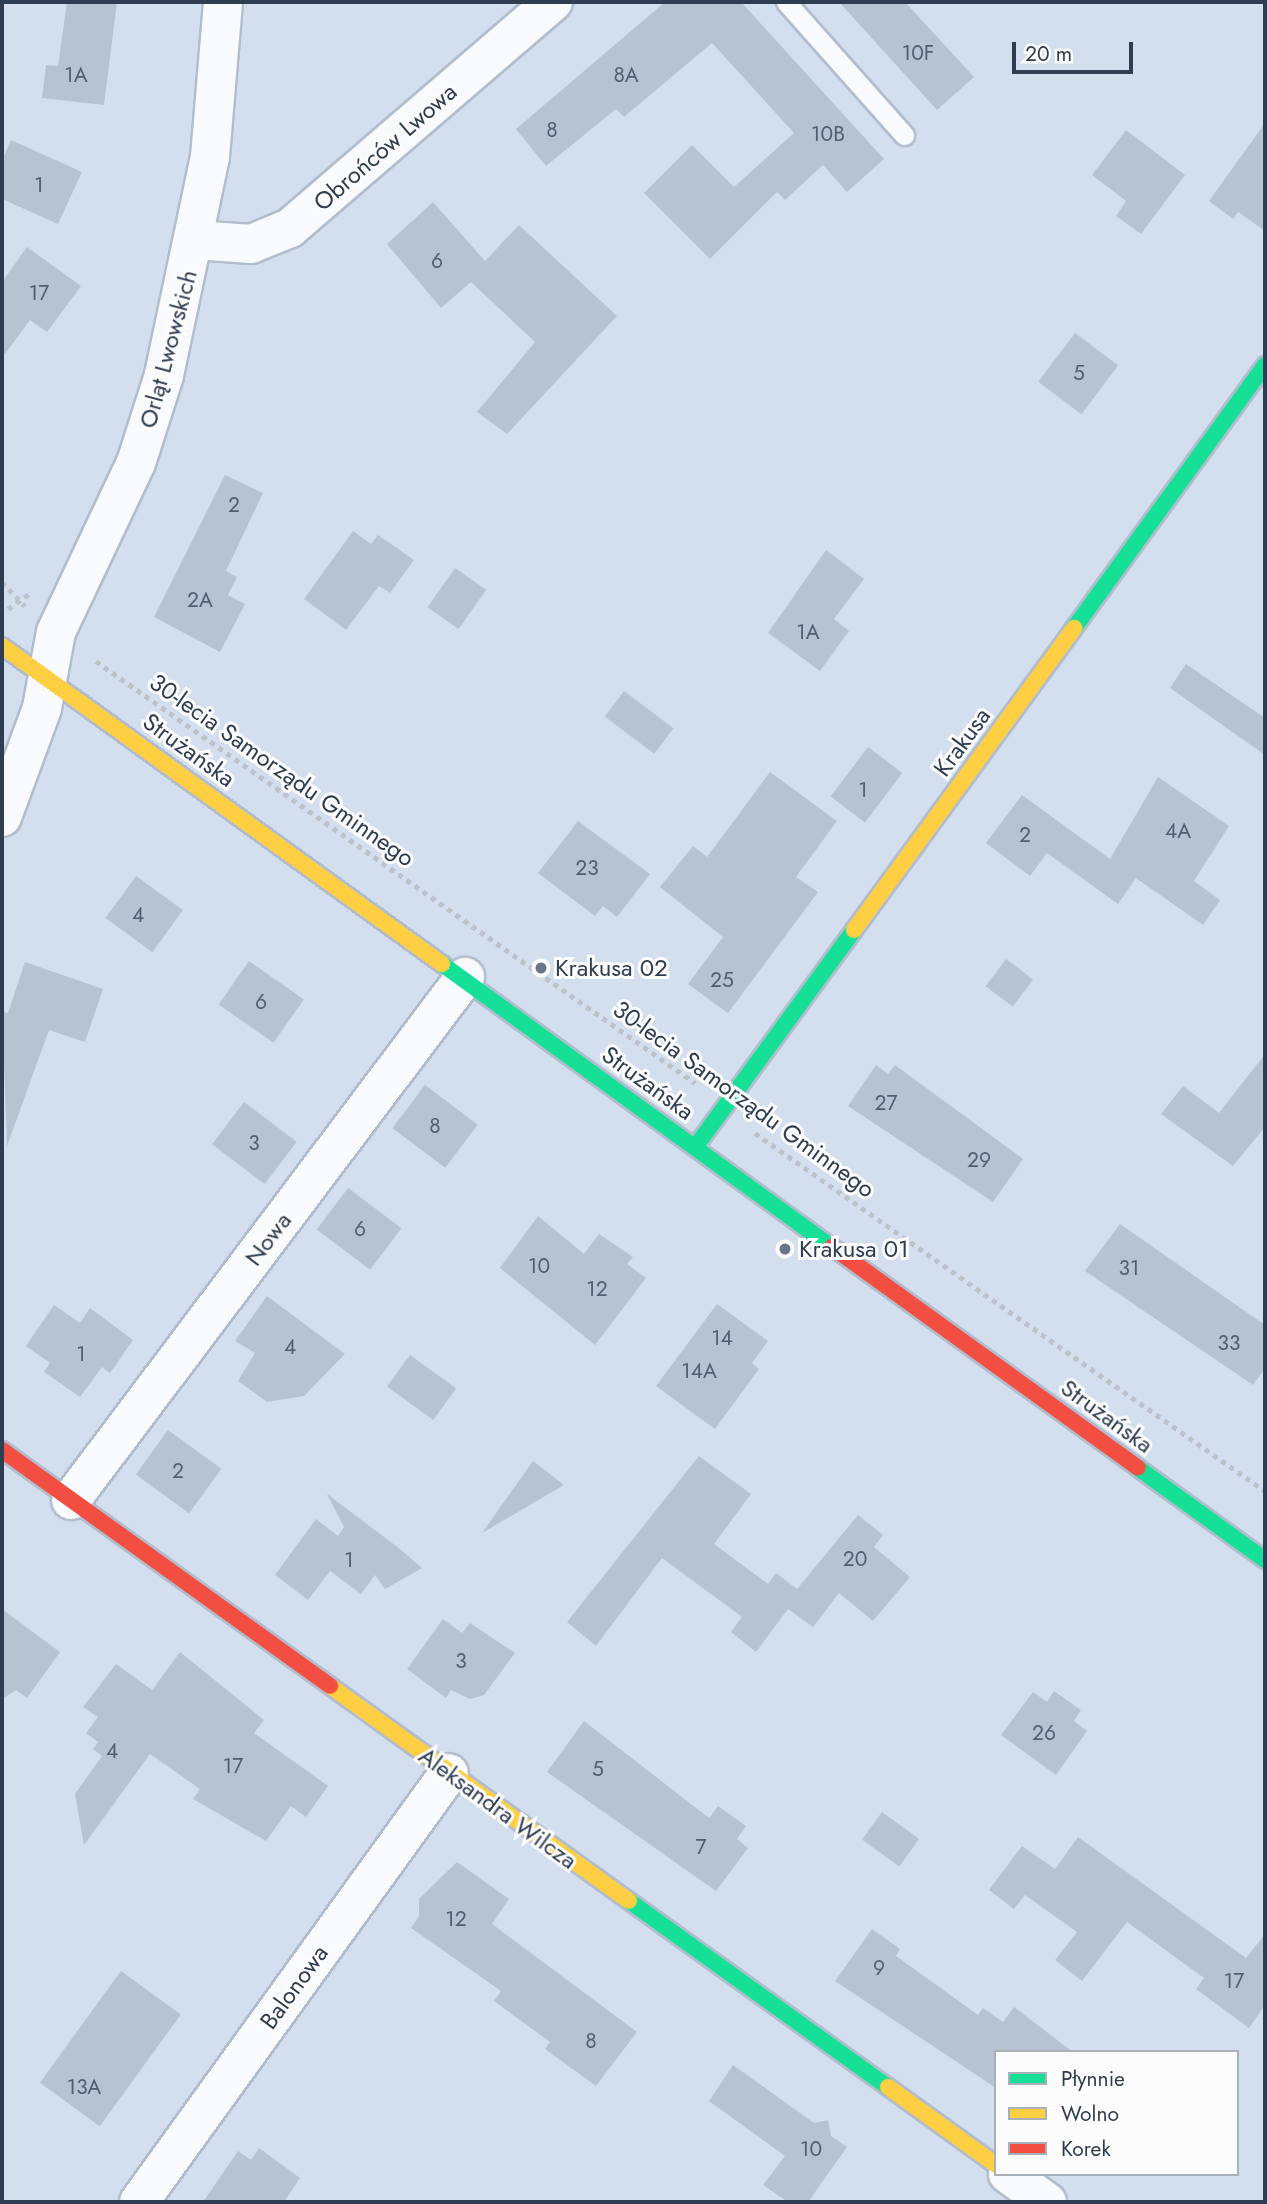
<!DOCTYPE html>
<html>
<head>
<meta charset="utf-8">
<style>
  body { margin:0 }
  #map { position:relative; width:1267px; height:2204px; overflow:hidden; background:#d3dfef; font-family:Jost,sans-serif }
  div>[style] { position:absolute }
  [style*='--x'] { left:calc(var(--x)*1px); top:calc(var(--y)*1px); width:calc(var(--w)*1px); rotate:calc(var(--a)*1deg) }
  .building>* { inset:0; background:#b7c3d3; transform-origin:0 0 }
  .path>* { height:4.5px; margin-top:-2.25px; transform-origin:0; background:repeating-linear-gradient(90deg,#bdc2ca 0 5px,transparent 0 10px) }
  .roads { filter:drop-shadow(2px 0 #b1bdcd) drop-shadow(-2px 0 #b1bdcd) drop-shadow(0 2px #b1bdcd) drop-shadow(0 -2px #b1bdcd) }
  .lane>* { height:19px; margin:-9.5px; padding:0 9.5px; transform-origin:9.5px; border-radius:9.5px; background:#f8fafd }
  .street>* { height:38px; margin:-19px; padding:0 19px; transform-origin:19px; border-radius:19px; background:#f8fafd }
  .fast>* { height:16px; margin:-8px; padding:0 8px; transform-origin:8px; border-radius:8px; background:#16e098 }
  .slow>* { height:16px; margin:-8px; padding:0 8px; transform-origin:8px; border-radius:8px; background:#ffcf43 }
  .jam>* { height:16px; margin:-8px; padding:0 8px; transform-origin:8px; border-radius:8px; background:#f24e42 }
  .dots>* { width:19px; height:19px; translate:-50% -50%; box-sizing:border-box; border:4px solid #fcfcfc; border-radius:50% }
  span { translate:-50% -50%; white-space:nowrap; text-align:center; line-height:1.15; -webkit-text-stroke:6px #fcfcfc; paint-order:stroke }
  .number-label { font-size:21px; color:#515e72 }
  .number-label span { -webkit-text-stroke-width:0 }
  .street-label { font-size:24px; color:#2f3d51 }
  .poi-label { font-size:24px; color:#2f3d51 }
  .left { translate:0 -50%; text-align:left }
  .frame { position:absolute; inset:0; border:4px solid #2f3d51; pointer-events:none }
  .legend { position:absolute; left:994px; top:2050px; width:245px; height:126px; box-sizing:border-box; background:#fcfcfc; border:2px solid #aab0b8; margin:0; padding:9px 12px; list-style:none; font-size:21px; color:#2f3d51 }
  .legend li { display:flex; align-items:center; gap:14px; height:35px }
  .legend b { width:35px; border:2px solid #aab0b8 }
  .scale { position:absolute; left:1012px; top:42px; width:121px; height:32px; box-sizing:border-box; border:4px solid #2f3d51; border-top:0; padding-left:9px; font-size:21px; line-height:24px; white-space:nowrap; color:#2f3d51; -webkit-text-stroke:5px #fcfcfc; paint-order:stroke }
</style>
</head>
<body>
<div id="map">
  <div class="building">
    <i style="clip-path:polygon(67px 2px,117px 2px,104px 105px,42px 98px,46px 65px,58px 66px)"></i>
    <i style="clip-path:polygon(665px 2px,741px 2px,884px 159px,847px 192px,823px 165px,785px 200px,777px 192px,710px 259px,644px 193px,692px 145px,734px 187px,794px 133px,712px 43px,624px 117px,616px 109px,546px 166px,516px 129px)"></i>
    <i style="clip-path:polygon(839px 2px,905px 2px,974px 77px,937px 110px)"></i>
    <i style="clip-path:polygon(1265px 123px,1265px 231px,1238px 212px,1233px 219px,1209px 201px)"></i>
    <i style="clip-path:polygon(1126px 130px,1185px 175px,1141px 234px,1116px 216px,1126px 201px,1092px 175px)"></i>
    <i style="clip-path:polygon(11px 140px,82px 172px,58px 224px,2px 199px,2px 161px)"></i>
    <i style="clip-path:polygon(433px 202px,485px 261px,519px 225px,617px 316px,507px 434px,477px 412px,535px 342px,471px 282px,441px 308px,387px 244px)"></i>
    <i style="clip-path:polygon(27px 247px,81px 286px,47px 332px,30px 320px,2px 358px,2px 282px)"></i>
    <i style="left:1075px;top:333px;width:54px;height:61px;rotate:37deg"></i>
    <i style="clip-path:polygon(225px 475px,263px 493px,226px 571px,237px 577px,228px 595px,245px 604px,220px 652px,154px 617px)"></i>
    <i style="clip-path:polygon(353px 531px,371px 544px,378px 535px,414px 560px,390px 593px,379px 586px,346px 630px,304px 599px)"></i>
    <i style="clip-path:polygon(826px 550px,864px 579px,834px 619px,849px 631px,820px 671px,768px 633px)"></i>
    <i style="left:455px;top:568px;width:38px;height:48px;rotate:35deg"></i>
    <i style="clip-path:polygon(1186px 664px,1265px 718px,1265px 755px,1170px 688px)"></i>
    <i style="left:624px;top:691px;width:62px;height:32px;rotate:37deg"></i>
    <i style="left:868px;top:747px;width:43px;height:62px;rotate:37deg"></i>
    <i style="clip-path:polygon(770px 772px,837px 821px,796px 877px,818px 892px,728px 1013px,688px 984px,723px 937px,660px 887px,693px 846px,707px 857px)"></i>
    <i style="clip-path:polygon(1158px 777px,1229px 826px,1194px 881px,1220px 900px,1203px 925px,1136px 878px,1118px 904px,1047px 853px,1030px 876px,986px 843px,1022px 795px,1110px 859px)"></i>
    <i style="clip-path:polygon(578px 821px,650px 874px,617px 917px,603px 906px,595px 916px,538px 873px)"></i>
    <i style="left:136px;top:876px;width:58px;height:52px;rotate:36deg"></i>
    <i style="left:1006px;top:959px;width:34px;height:34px;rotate:37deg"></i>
    <i style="left:249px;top:961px;width:67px;height:53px;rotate:35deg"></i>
    <i style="clip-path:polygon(25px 962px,103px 989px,85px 1042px,49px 1030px,7px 1146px,2px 1011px,8px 1013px)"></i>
    <i style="clip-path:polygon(1265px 1054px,1265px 1127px,1233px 1166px,1161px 1114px,1183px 1086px,1219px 1113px)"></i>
    <i style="clip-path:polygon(876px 1065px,888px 1074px,895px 1065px,1023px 1159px,993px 1202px,848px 1106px)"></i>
    <i style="left:425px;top:1085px;width:66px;height:54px;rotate:37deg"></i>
    <i style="left:244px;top:1102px;width:66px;height:53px;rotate:37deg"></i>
    <i style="left:348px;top:1188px;width:67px;height:52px;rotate:37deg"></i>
    <i style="clip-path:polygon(538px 1216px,584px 1254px,599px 1234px,633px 1257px,627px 1264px,646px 1278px,595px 1345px,500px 1268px)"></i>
    <i style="clip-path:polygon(1120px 1224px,1265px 1325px,1265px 1368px,1253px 1385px,1085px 1271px)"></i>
    <i style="clip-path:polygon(267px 1296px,345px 1354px,304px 1396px,267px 1402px,238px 1381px,255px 1353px,235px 1341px)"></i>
    <i style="clip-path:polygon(717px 1304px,768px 1341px,752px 1363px,759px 1369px,715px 1429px,656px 1386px)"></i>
    <i style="clip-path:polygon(54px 1305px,80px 1323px,90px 1308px,133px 1340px,110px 1373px,102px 1367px,80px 1397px,44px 1372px,50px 1363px,26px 1346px)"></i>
    <i style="left:410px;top:1355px;width:57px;height:39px;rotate:36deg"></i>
    <i style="left:168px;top:1430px;width:66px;height:55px;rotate:36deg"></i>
    <i style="clip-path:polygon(699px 1456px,751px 1494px,714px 1544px,768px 1584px,776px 1573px,797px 1589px,858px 1515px,883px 1535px,874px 1547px,910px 1577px,873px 1621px,839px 1593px,813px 1627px,788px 1609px,756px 1652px,731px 1632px,742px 1617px,662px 1558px,596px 1646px,567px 1622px)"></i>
    <i style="clip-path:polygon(533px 1461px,564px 1485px,482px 1533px)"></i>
    <i style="clip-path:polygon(327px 1494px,400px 1549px,422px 1568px,385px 1589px,375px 1575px,361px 1594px,330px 1571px,308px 1600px,275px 1575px,316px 1519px,338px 1536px,344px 1527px)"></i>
    <i style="clip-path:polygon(2px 1609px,60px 1652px,27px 1698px,16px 1690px,2px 1699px)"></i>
    <i style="clip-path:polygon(443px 1619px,462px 1633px,470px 1623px,515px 1653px,484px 1695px,470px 1699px,451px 1690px,446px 1698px,407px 1669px)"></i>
    <i style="clip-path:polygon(180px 1652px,264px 1720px,254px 1733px,328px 1786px,306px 1817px,291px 1806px,266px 1841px,193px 1799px,200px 1789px,150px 1754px,84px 1845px,75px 1794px,102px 1756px,93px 1749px,98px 1742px,86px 1733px,98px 1717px,83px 1707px,116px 1664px,152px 1690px)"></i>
    <i style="clip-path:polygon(1054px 1691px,1081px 1710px,1074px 1721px,1087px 1731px,1056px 1775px,1001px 1735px,1033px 1692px,1047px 1702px)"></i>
    <i style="clip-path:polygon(584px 1721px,709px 1818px,718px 1806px,746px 1826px,737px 1839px,748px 1848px,716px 1891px,547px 1772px)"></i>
    <i style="left:882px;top:1812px;width:46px;height:34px;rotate:36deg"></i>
    <i style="clip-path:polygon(1078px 1837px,1246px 1958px,1265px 1934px,1265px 2005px,1249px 2028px,1196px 1989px,1204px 1978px,1127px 1922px,1082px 1981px,1055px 1960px,1077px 1932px,1025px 1895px,1014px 1909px,989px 1890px,1022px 1846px,1055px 1869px)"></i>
    <i style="clip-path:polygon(457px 1862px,509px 1899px,492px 1924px,637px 2032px,596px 2086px,545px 2049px,550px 2042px,494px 2001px,501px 1991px,411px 1928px,419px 1916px,419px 1899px)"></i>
    <i style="clip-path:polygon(872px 1929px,900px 1949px,896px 1956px,978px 2015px,983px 2008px,1003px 2022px,1014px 2007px,1073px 2052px,996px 2052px,996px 2088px,835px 1981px)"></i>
    <i style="left:121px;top:1971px;width:74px;height:138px;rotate:36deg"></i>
    <i style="clip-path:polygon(733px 2065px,814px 2123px,828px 2120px,831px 2136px,847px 2147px,808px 2202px,788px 2202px,763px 2185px,785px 2156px,709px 2101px)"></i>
    <i style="clip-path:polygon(259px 2148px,300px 2178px,284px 2202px,203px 2202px,238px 2151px,251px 2160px)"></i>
  </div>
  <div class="path">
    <i style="--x:2;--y:582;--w:33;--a:46"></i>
    <i style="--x:8;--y:609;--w:26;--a:-36"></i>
    <i style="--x:96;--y:661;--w:733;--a:35.16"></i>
    <i style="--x:755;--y:1133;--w:623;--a:35.07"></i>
  </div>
  <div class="roads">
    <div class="lane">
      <i style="--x:786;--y:2;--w:178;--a:48.4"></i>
    </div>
    <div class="street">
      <i style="--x:196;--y:240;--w:55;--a:4.2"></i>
      <i style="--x:251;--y:244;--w:42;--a:-22.3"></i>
      <i style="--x:290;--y:228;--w:347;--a:-40.7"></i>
      <i style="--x:2;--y:817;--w:116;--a:-69.8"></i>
      <i style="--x:42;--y:708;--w:77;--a:-79.6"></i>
      <i style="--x:56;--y:632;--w:187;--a:-64.7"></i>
      <i style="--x:136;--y:463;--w:92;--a:-72.3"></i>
      <i style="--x:164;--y:375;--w:223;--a:-78.1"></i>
      <i style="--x:210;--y:157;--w:156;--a:-85.2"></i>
      <i style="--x:71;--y:1500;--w:655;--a:-53.01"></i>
      <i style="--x:1008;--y:2174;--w:48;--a:35.7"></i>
      <i style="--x:139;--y:2202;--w:529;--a:-54.15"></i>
    </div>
    <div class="fast">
      <i style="--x:1074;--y:628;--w:325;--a:-54"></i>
      <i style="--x:442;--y:964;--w:482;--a:36"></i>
      <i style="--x:696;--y:1146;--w:268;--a:-53.8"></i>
      <i style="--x:1138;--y:1468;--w:157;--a:35.9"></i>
      <i style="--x:629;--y:1901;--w:319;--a:35.7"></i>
    </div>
    <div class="slow">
      <i style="--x:2;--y:646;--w:543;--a:35.86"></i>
      <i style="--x:854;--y:930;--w:374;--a:-53.9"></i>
      <i style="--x:330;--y:1686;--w:368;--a:35.7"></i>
      <i style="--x:888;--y:2087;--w:133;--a:35.8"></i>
    </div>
    <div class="jam">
      <i style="--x:832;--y:1247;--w:377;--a:35.8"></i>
      <i style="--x:2;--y:1450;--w:404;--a:35.7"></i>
    </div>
  </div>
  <div class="dots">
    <i style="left:541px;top:968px;background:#687688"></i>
    <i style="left:785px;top:1249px;background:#687688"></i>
  </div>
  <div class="number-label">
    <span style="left:918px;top:53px">10F</span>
    <span style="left:76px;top:75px">1A</span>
    <span style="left:626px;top:75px">8A</span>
    <span style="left:552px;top:130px">8</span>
    <span style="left:828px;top:134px">10B</span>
    <span style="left:39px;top:185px">1</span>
    <span style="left:437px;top:261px">6</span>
    <span style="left:39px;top:293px">17</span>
    <span style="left:1079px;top:373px">5</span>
    <span style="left:234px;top:505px">2</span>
    <span style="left:200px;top:600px">2A</span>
    <span style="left:808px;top:632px">1A</span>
    <span style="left:863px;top:790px">1</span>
    <span style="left:1178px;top:831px">4A</span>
    <span style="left:1025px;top:835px">2</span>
    <span style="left:587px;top:868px">23</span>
    <span style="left:138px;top:915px">4</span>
    <span style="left:722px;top:980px">25</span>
    <span style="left:261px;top:1002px">6</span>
    <span style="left:886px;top:1103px">27</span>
    <span style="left:435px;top:1126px">8</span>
    <span style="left:254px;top:1143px">3</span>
    <span style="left:979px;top:1160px">29</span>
    <span style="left:360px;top:1229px">6</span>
    <span style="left:539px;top:1266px">10</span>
    <span style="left:1129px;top:1268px">31</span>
    <span style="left:597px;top:1289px">12</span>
    <span style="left:722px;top:1338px">14</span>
    <span style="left:1229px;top:1343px">33</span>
    <span style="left:290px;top:1347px">4</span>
    <span style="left:81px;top:1354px">1</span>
    <span style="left:699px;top:1371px">14A</span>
    <span style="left:178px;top:1471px">2</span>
    <span style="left:855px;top:1559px">20</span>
    <span style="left:349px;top:1560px">1</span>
    <span style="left:461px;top:1661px">3</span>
    <span style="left:1044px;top:1733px">26</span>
    <span style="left:112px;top:1751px">4</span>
    <span style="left:233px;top:1766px">17</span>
    <span style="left:598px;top:1769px">5</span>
    <span style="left:701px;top:1847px">7</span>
    <span style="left:456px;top:1919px">12</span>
    <span style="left:879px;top:1968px">9</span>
    <span style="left:1234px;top:1981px">17</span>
    <span style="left:591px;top:2041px">8</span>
    <span style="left:84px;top:2087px">13A</span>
    <span style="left:811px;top:2149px">10</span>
  </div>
  <div class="street-label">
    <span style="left:385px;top:147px;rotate:-41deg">Obrońców Lwowa</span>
    <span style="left:168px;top:349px;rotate:-75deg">Orląt Lwowskich</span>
    <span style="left:962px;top:742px;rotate:-54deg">Krakusa</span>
    <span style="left:189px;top:750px;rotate:36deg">Strużańska</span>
    <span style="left:282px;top:770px;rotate:35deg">30-lecia Samorządu Gminnego</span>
    <span style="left:648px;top:1083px;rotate:36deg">Strużańska</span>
    <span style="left:744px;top:1099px;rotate:36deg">30-lecia Samorządu Gminnego</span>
    <span style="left:268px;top:1239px;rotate:-53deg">Nowa</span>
    <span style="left:1107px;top:1416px;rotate:36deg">Strużańska</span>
    <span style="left:498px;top:1808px;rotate:36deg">Aleksandra Wilcza</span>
    <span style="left:294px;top:1987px;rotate:-54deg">Balonowa</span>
  </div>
  <div class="poi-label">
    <span class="left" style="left:555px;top:968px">Krakusa 02</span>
    <span class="left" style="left:799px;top:1249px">Krakusa 01</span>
  </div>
  <div class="frame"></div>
  <ul class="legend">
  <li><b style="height:9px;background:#16e098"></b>Płynnie</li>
  <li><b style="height:9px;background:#ffcf43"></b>Wolno</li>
  <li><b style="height:9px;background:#f24e42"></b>Korek</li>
  </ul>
  <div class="scale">20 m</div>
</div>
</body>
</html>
